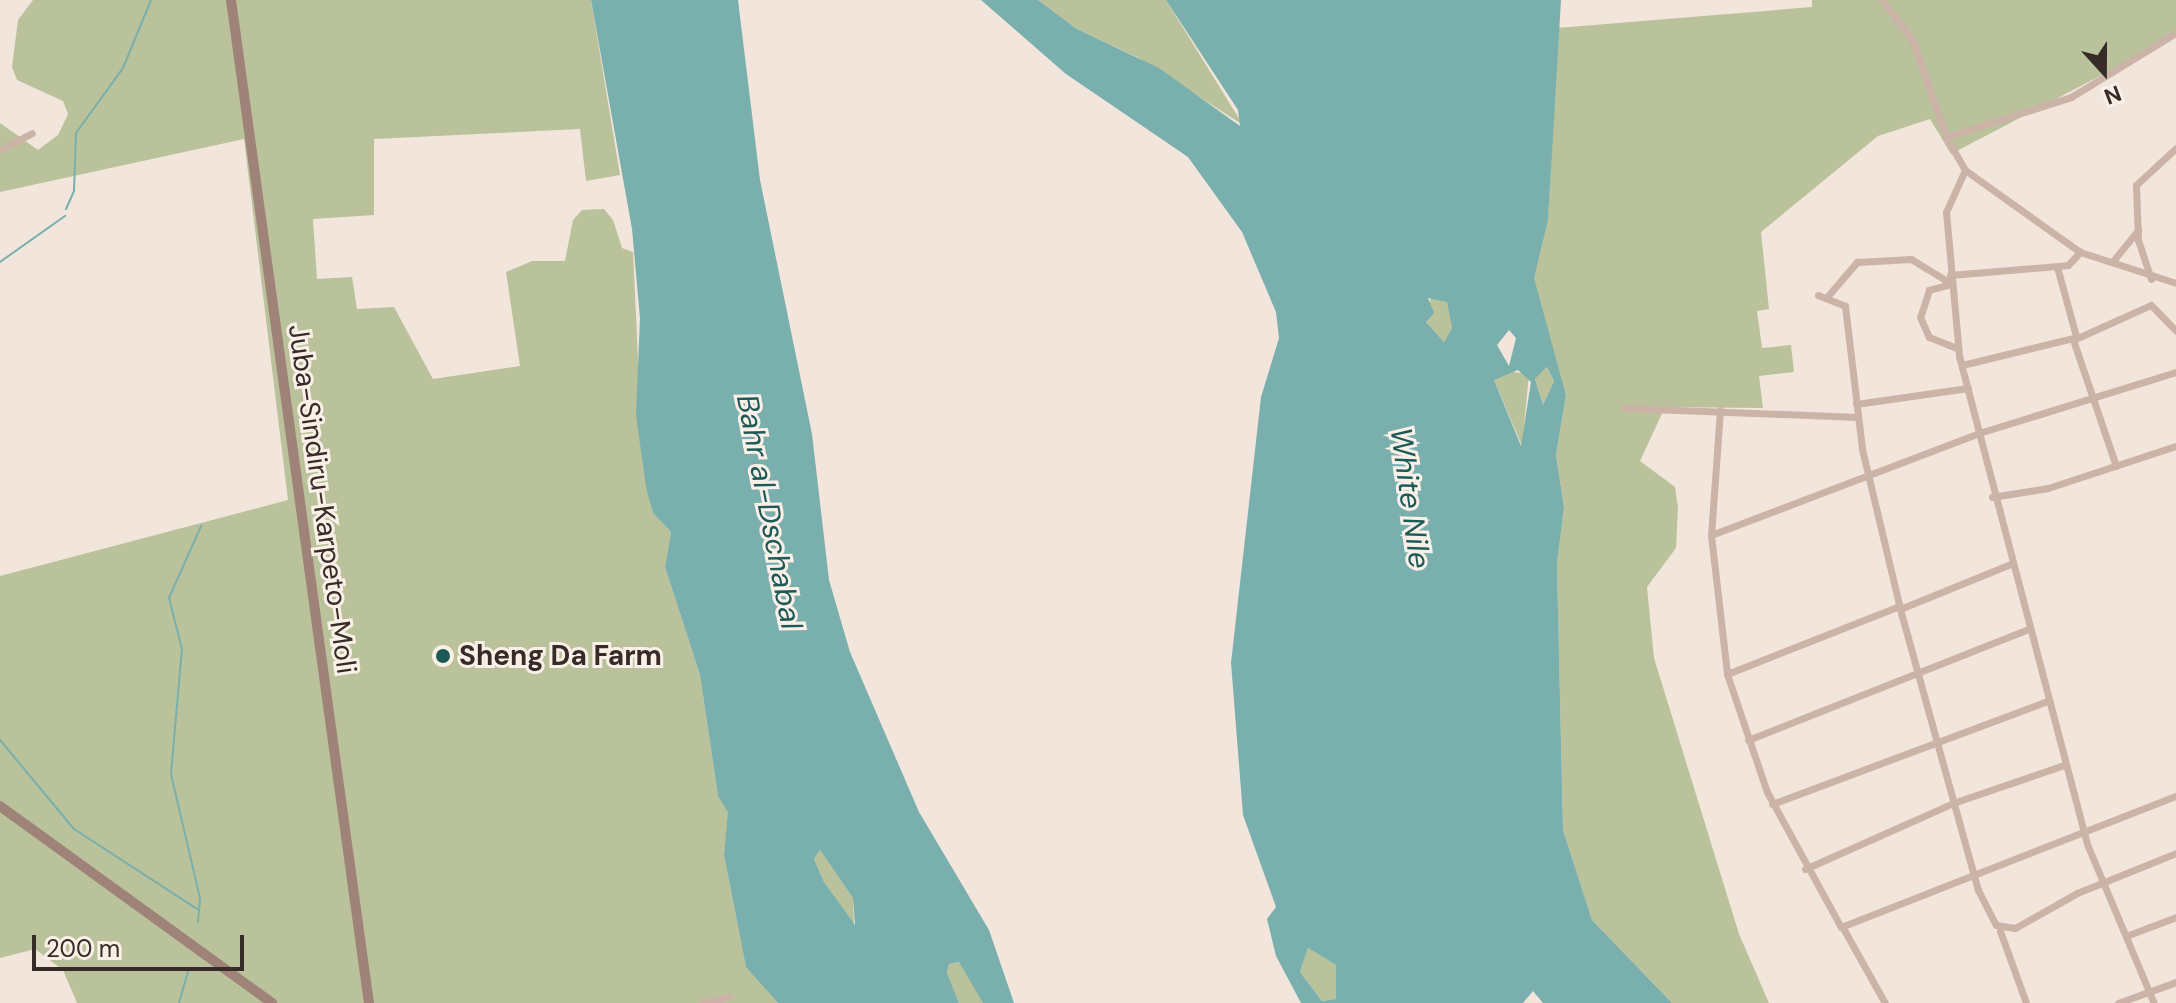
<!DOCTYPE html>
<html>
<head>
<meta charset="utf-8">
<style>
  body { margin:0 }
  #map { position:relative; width:2176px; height:1003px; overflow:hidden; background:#f2e5db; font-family:"DM Sans",sans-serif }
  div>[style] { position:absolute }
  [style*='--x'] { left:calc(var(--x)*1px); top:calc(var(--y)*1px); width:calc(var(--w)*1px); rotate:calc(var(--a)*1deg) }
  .green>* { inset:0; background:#b9c29b }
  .water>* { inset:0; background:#79b0ad }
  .stream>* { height:2px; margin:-1px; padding:0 1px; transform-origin:1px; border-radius:1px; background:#79b0ad }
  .street>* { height:7px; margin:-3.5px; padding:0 3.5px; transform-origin:3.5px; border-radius:3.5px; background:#cbb3a7 }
  .secondary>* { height:10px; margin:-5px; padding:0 5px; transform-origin:5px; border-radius:5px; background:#9f8278 }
  .dots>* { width:22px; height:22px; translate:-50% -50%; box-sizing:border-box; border:4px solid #faf0e8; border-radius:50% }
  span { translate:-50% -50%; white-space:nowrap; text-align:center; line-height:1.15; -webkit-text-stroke:6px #faf0e8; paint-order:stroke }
  .street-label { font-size:28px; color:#372b28 }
  .poi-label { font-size:28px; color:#372b28; font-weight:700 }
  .left { translate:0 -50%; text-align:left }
  .water-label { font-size:30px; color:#1c5a57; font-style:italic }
  .north { position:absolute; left:2064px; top:32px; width:80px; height:80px; -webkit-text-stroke:6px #faf0e8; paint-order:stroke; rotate:159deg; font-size:22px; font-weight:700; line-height:32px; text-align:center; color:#372b28 }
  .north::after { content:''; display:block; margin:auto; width:28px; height:36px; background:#372b28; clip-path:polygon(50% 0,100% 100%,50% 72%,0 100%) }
  .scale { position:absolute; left:32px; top:935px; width:212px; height:36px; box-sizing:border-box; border:4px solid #372b28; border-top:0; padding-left:10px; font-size:24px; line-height:28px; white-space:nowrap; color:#372b28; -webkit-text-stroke:6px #faf0e8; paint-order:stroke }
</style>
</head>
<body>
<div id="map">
  <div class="green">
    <i style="clip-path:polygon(33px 0,591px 0,620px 175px,586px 181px,580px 129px,374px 139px,374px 215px,313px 219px,317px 279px,352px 277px,357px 309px,394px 307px,433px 379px,520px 366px,506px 272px,532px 261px,565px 261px,573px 220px,582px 210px,604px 209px,613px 220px,622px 248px,633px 252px,643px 465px,653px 513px,671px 532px,665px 567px,700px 675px,718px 796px,729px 812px,724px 855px,746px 966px,778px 1003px,77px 1003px,63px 970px,35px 949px,0 958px,0 576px,288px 500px,244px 139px,0 192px,0 123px,38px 150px,58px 135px,68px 114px,63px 101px,17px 80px,12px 67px,18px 20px)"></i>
    <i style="clip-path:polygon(1038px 0,1166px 0,1243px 125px,1139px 58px,1077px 29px)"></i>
    <i style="clip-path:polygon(1812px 0,2176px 0,2176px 36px,1951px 154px,1930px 119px,1878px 136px,1761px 232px,1769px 309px,1757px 311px,1762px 348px,1791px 345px,1794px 372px,1759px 376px,1763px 408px,1665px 407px,1640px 461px,1675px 487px,1678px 508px,1676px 548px,1647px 587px,1654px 658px,1739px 934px,1769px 1003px,1672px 1003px,1592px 920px,1563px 830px,1557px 564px,1564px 507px,1556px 455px,1566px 395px,1533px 278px,1548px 220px,1557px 28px,1812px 7px)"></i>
    <i style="clip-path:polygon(1431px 296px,1445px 298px,1449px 307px,1452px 328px,1444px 342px,1426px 322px)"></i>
    <i style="clip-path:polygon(1547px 367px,1554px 381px,1543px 405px,1535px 379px)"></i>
    <i style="clip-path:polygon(1505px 371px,1529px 374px,1522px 446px,1494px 380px)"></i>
    <i style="clip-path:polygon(820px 850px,853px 898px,854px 925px,824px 882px,814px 859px)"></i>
    <i style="clip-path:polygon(1308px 948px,1336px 965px,1337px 999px,1322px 1001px,1300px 972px)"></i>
    <i style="clip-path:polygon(959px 962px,969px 974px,983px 1003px,959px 1003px,947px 974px,949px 964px)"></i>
  </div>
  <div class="water">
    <i style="clip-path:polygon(evenodd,591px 0,738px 0,760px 180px,812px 434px,829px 580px,850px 652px,919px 812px,989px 930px,1014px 1003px,983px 1003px,959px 962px,949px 964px,947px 973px,959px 1003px,778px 1003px,746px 967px,724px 855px,728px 812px,718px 796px,700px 675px,665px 567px,671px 532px,653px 513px,646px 487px,636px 415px,640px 318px,632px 229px,591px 0,820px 850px,853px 898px,855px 925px,824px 882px,814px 859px,820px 850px)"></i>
    <i style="clip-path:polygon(evenodd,981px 0,1038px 0,1077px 29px,1159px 68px,1240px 126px,1238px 110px,1166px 0,1561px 0,1548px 220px,1534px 278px,1566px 395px,1556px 455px,1564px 507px,1557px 564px,1563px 830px,1592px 920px,1672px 1003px,1543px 1003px,1533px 991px,1523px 1003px,1301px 1003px,1276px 956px,1267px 919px,1276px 907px,1243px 815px,1231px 663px,1261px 397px,1279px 338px,1276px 312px,1242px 232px,1188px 157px,1066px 74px,981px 0,1428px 298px,1447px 302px,1452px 328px,1444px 342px,1426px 322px,1434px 313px,1428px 298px,981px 0,1509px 330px,1516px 338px,1509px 366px,1497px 345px,1509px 330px,981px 0,1547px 367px,1554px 381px,1543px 405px,1535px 379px,1547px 367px,981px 0,1518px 370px,1531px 382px,1521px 446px,1494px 380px,1518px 370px,981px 0,1308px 948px,1336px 965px,1336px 999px,1322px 1001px,1300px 972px,1308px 948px)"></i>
  </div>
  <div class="stream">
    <i style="--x:66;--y:209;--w:20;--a:-66"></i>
    <i style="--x:74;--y:191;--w:58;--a:-88"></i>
    <i style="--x:76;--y:133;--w:80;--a:-54.1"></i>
    <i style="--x:123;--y:68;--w:74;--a:-67.6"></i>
    <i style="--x:0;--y:262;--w:80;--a:-35.3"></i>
    <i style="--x:0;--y:740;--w:116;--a:50.3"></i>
    <i style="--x:74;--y:829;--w:147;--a:33"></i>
    <i style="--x:198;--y:922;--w:24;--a:-85"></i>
    <i style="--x:200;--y:898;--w:127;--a:-103.2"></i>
    <i style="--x:171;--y:774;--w:125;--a:-85"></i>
    <i style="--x:182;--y:649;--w:53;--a:-104.3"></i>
    <i style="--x:169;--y:598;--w:79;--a:-66"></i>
    <i style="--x:179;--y:1003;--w:35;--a:-74"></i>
  </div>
  <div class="street">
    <i style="--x:1882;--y:0;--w:51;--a:52.9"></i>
    <i style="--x:1913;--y:41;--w:102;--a:71"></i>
    <i style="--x:1946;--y:137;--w:38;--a:60"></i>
    <i style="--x:1965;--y:170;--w:141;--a:35.5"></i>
    <i style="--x:2080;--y:252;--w:101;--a:17.9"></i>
    <i style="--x:1946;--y:137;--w:131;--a:-17.7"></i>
    <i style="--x:2071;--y:97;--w:123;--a:-31.4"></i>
    <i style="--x:0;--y:150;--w:36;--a:-28"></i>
    <i style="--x:1965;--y:170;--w:46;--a:114.3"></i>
    <i style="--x:1946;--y:212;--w:145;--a:84.8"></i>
    <i style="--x:1959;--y:356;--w:505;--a:75.3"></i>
    <i style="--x:2087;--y:844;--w:173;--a:67.2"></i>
    <i style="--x:2113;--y:261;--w:40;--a:-51"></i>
    <i style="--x:2057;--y:267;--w:72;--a:74.6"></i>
    <i style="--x:1950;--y:275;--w:118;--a:-4.8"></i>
    <i style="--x:2068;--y:265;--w:18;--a:-47"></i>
    <i style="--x:2151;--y:279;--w:41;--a:-108.4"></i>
    <i style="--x:2138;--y:240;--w:55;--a:-92.1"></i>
    <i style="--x:2136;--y:185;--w:54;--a:-42.8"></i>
    <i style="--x:1951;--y:284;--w:23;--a:165"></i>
    <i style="--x:1929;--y:290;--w:28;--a:108"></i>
    <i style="--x:1920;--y:317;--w:22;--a:66"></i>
    <i style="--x:1929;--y:337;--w:31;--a:22"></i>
    <i style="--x:1818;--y:295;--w:29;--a:22"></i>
    <i style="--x:1845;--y:306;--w:144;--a:83.2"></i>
    <i style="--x:1862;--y:449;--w:164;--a:76.6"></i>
    <i style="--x:1900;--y:609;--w:292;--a:74.5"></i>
    <i style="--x:1978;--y:890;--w:39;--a:63"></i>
    <i style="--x:1996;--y:925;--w:19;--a:9"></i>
    <i style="--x:2015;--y:928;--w:71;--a:-29.4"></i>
    <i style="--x:2077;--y:893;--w:107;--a:-22"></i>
    <i style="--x:1826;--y:298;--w:48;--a:-49.3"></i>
    <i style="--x:1857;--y:262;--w:54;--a:-3.2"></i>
    <i style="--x:1911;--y:259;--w:48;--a:31.4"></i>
    <i style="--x:1962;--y:365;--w:115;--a:-13.6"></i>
    <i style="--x:1856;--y:404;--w:113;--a:-8.1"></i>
    <i style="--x:1625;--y:408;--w:232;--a:2.2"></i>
    <i style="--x:1720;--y:410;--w:125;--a:94.1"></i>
    <i style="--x:1711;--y:535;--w:140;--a:83.4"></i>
    <i style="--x:1727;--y:674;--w:125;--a:71.3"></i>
    <i style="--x:1767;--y:792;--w:154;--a:61.3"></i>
    <i style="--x:1841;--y:927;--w:360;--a:-21.4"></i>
    <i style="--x:2116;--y:466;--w:133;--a:-108.8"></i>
    <i style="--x:2073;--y:340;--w:85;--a:-24.2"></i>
    <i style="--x:2151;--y:305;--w:36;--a:46"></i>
    <i style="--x:1992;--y:497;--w:57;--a:-9.1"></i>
    <i style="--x:2048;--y:488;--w:135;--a:-18.2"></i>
    <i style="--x:1711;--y:535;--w:287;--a:-20.8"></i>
    <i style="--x:1979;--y:433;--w:206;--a:-17.2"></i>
    <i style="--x:1900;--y:609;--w:120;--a:-22.1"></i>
    <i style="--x:1727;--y:674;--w:186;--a:-21.5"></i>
    <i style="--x:1748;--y:740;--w:301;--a:-21.6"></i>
    <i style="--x:1772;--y:804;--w:294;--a:-20.5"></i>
    <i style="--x:1805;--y:869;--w:162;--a:-24"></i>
    <i style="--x:1953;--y:803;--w:117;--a:-18.9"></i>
    <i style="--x:1843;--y:928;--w:86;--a:60.8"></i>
    <i style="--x:2000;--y:931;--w:77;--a:70.1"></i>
    <i style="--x:2126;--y:936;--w:53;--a:-20.8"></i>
    <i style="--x:702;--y:1003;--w:28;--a:-13"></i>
    <i style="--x:2118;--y:1003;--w:62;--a:-19.9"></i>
  </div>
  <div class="secondary">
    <i style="--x:231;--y:0;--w:1012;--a:82.17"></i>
    <i style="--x:0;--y:806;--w:336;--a:35.9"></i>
  </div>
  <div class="dots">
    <i style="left:443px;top:656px;background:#1c5a57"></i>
  </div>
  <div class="street-label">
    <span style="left:322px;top:499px;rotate:82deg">Juba-Sindiru-Karpeto-Moli</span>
  </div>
  <div class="poi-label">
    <span class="left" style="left:459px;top:656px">Sheng Da Farm</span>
  </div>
  <div class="water-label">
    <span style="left:1410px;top:498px;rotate:82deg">White Nile</span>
    <span style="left:769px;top:512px;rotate:79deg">Bahr al-Dschabal</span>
  </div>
  <div class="north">N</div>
  <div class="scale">200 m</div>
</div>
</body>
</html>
